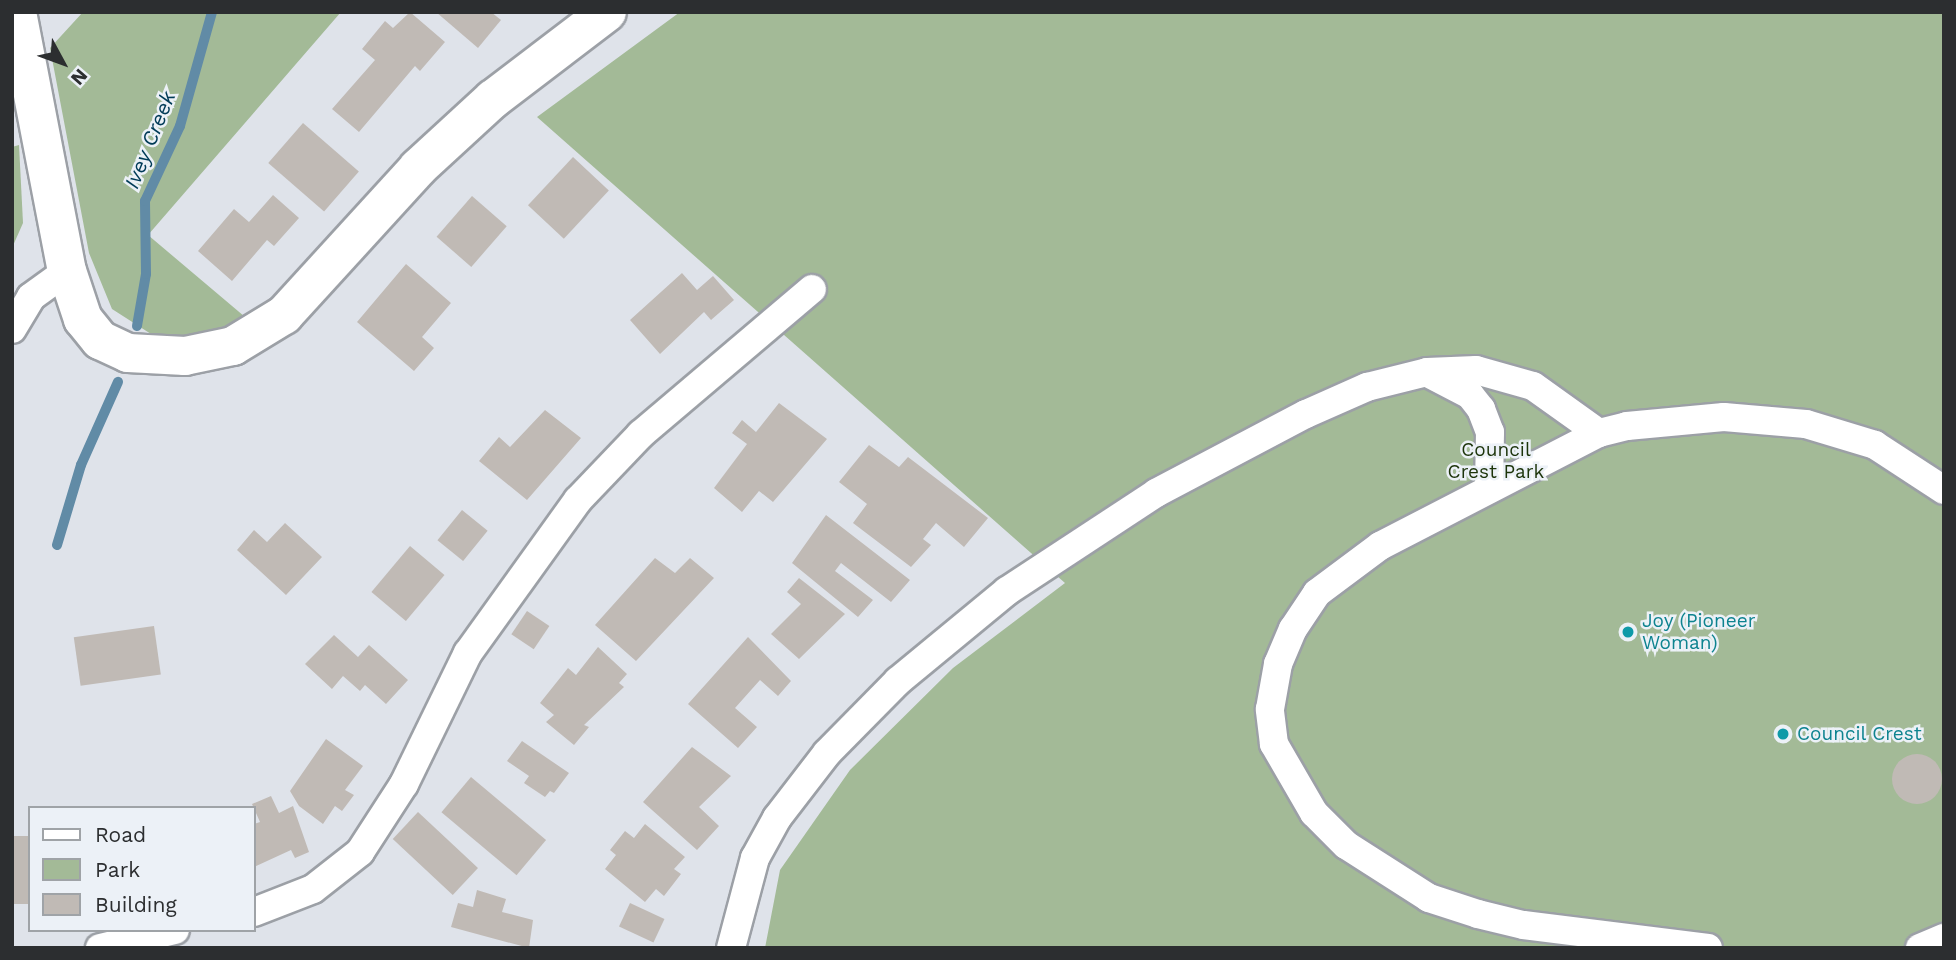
<!DOCTYPE html>
<html>
<head>
<meta charset="utf-8">
<style>
  body { margin:0 }
  #map { position:relative; width:1956px; height:960px; overflow:hidden; background:#dfe3ea; font-family:"Work Sans",sans-serif }
  div>[style] { position:absolute }
  [style*='--x'] { left:calc(var(--x)*1px); top:calc(var(--y)*1px); width:calc(var(--w)*1px); rotate:calc(var(--a)*1deg) }
  .green>* { inset:0; background:#a3ba97 }
  .stream>* { height:10px; margin:-5px; padding:0 5px; transform-origin:5px; border-radius:5px; background:#618ba6 }
  .building>* { inset:0; background:#c0bab5; transform-origin:0 0 }
  .round { border-radius:50% }
  .roads { filter:drop-shadow(2px 0 #9ca0a6) drop-shadow(-2px 0 #9ca0a6) drop-shadow(0 2px #9ca0a6) drop-shadow(0 -2px #9ca0a6) }
  .street>* { height:28px; margin:-14px; padding:0 14px; transform-origin:14px; border-radius:14px; background:#fff }
  .secondary>* { height:38px; margin:-19px; padding:0 19px; transform-origin:19px; border-radius:19px; background:#fff }
  .dots>* { width:19px; height:19px; translate:-50% -50%; box-sizing:border-box; border:4px solid #ecf1f7; border-radius:50% }
  span { translate:-50% -50%; white-space:nowrap; text-align:center; line-height:1.15; -webkit-text-stroke:5px #ecf1f7; paint-order:stroke }
  .park-label { font-size:19px; color:#1c340a }
  .culture-label { font-size:19px; color:#0d838f }
  .left { translate:0 -50%; text-align:left }
  .water-label { font-size:21px; color:#003b57; font-style:italic }
  .frame { position:absolute; inset:0; border:14px solid #2c2e30; pointer-events:none }
  .legend { position:absolute; left:28px; top:806px; width:228px; height:126px; box-sizing:border-box; background:#ecf1f7; border:2px solid #9fa3a7; margin:0; padding:9px 12px; list-style:none; font-size:21px; color:#2c2e30 }
  .legend li { display:flex; align-items:center; gap:14px; height:35px }
  .legend b { width:35px; border:2px solid #9fa3a7 }
  .north { position:absolute; left:28px; top:28px; width:70px; height:70px; -webkit-text-stroke:5px #ecf1f7; paint-order:stroke; rotate:131deg; font-size:19px; font-weight:700; line-height:28px; text-align:center; color:#2c2e30 }
  .north::after { content:''; display:block; margin:auto; width:24px; height:32px; background:#2c2e30; clip-path:polygon(50% 0,100% 100%,50% 72%,0 100%) }
</style>
</head>
<body>
<div id="map">
  <div class="green">
    <i style="clip-path:polygon(83px 12px,341px 12px,148px 235px,251px 322px,234px 330px,174px 339px,151px 334px,112px 309px,89px 253px,50px 48px)"></i>
    <i style="clip-path:polygon(680px 12px,1944px 12px,1944px 948px,765px 948px,780px 870px,850px 770px,953px 668px,1065px 583px,537px 117px)"></i>
    <i style="clip-path:polygon(19px 145px,23px 223px,12px 248px,12px 147px)"></i>
  </div>
  <div class="stream">
    <i style="--x:137;--y:326;--w:53;--a:-80.2"></i>
    <i style="--x:146;--y:274;--w:73;--a:-90.8"></i>
    <i style="--x:145;--y:201;--w:83;--a:-65"></i>
    <i style="--x:180;--y:126;--w:118;--a:-74.3"></i>
    <i style="--x:57;--y:545;--w:84;--a:-73.3"></i>
    <i style="--x:81;--y:465;--w:91;--a:-66"></i>
  </div>
  <div class="building">
    <i style="clip-path:polygon(410px 12px,445px 42px,420px 71px,415px 66px,359px 132px,332px 109px,375px 60px,362px 49px,385px 21px,393px 28px)"></i>
    <i style="clip-path:polygon(436px 12px,491px 12px,501px 20px,478px 48px)"></i>
    <i style="left:303px;top:123px;width:74px;height:53px;rotate:41deg"></i>
    <i style="left:573px;top:157px;width:49px;height:66px;rotate:43deg"></i>
    <i style="clip-path:polygon(273px 195px,299px 218px,274px 246px,267px 240px,232px 281px,198px 251px,234px 209px,249px 222px)"></i>
    <i style="left:472px;top:196px;width:46px;height:54px;rotate:41deg"></i>
    <i style="clip-path:polygon(406px 264px,451px 303px,422px 337px,434px 348px,414px 371px,357px 322px)"></i>
    <i style="clip-path:polygon(682px 273px,697px 290px,713px 276px,734px 300px,711px 320px,704px 312px,660px 354px,630px 320px)"></i>
    <i style="clip-path:polygon(779px 403px,827px 439px,773px 502px,759px 491px,742px 512px,714px 488px,747px 444px,732px 433px,742px 420px,756px 432px)"></i>
    <i style="clip-path:polygon(545px 410px,581px 438px,527px 500px,479px 461px,499px 437px,510px 447px)"></i>
    <i style="clip-path:polygon(869px 445px,899px 467px,908px 457px,988px 518px,964px 547px,936px 523px,923px 539px,931px 545px,911px 567px,853px 523px,867px 504px,839px 482px)"></i>
    <i style="left:462px;top:510px;width:33px;height:39px;rotate:39deg"></i>
    <i style="clip-path:polygon(826px 515px,910px 580px,891px 602px,841px 563px,835px 571px,873px 600px,858px 617px,792px 563px)"></i>
    <i style="clip-path:polygon(285px 523px,322px 557px,286px 595px,237px 550px,254px 530px,267px 542px)"></i>
    <i style="left:410px;top:546px;width:45px;height:60px;rotate:40deg"></i>
    <i style="clip-path:polygon(655px 558px,675px 573px,690px 558px,714px 578px,636px 661px,595px 625px)"></i>
    <i style="clip-path:polygon(799px 578px,845px 614px,799px 659px,771px 634px,801px 604px,787px 592px)"></i>
    <i style="left:527px;top:611px;width:27px;height:28px;rotate:34deg"></i>
    <i style="left:154px;top:626px;width:49px;height:81px;rotate:82deg"></i>
    <i style="clip-path:polygon(334px 635px,358px 657px,369px 645px,408px 680px,386px 704px,365px 685px,360px 691px,343px 676px,332px 689px,305px 664px)"></i>
    <i style="clip-path:polygon(748px 637px,791px 681px,778px 696px,760px 680px,735px 708px,757px 727px,738px 748px,688px 704px)"></i>
    <i style="clip-path:polygon(598px 647px,627px 674px,619px 683px,624px 687px,584px 725px,589px 727px,574px 745px,546px 722px,554px 715px,540px 703px,568px 668px,576px 675px)"></i>
    <i style="clip-path:polygon(326px 739px,363px 766px,345px 790px,354px 795px,342px 811px,335px 806px,323px 824px,299px 806px,290px 791px)"></i>
    <i style="clip-path:polygon(522px 741px,569px 773px,554px 793px,550px 791px,545px 797px,524px 783px,529px 776px,507px 761px)"></i>
    <i style="clip-path:polygon(692px 747px,731px 776px,699px 807px,719px 826px,697px 850px,643px 802px)"></i>
    <i class="round" style="left:1892px;top:754px;width:50px;height:50px"></i>
    <i style="left:471px;top:777px;width:98px;height:46px;rotate:40deg"></i>
    <i style="clip-path:polygon(271px 796px,279px 813px,293px 806px,309px 852px,295px 858px,291px 850px,254px 867px,254px 824px,260px 822px,252px 804px)"></i>
    <i style="left:418px;top:812px;width:82px;height:37px;rotate:43deg"></i>
    <i style="clip-path:polygon(645px 824px,685px 857px,674px 869px,681px 874px,664px 896px,656px 889px,645px 902px,605px 869px,616px 855px,610px 850px,625px 831px,634px 838px)"></i>
    <i style="left:30px;top:836px;width:68px;height:18px;rotate:90deg"></i>
    <i style="clip-path:polygon(477px 890px,506px 899px,502px 912px,533px 920px,529px 948px,451px 927px,458px 903px,473px 907px)"></i>
    <i style="left:630px;top:903px;width:38px;height:26px;rotate:25deg"></i>
  </div>
  <div class="roads">
    <div class="street">
      <i style="--x:12;--y:329;--w:37;--a:-59"></i>
      <i style="--x:31;--y:297;--w:44;--a:-35.8"></i>
      <i style="--x:1430;--y:374;--w:45;--a:27.7"></i>
      <i style="--x:1470;--y:395;--w:18;--a:52"></i>
      <i style="--x:1481;--y:409;--w:25;--a:69"></i>
      <i style="--x:1490;--y:432;--w:57;--a:91"></i>
      <i style="--x:254;--y:912;--w:63;--a:-21.3"></i>
      <i style="--x:313;--y:889;--w:60;--a:-38.2"></i>
      <i style="--x:360;--y:852;--w:81;--a:-57.1"></i>
      <i style="--x:404;--y:784;--w:146;--a:-64"></i>
      <i style="--x:468;--y:653;--w:188;--a:-54.3"></i>
      <i style="--x:578;--y:500;--w:91;--a:-46.3"></i>
      <i style="--x:641;--y:434;--w:224;--a:-40.3"></i>
      <i style="--x:100;--y:948;--w:77;--a:-13.5"></i>
      <i style="--x:731;--y:948;--w:93;--a:-75.1"></i>
      <i style="--x:755;--y:858;--w:46;--a:-61.2"></i>
      <i style="--x:777;--y:818;--w:82;--a:-52.4"></i>
      <i style="--x:827;--y:753;--w:101;--a:-45.4"></i>
      <i style="--x:898;--y:681;--w:141;--a:-39.5"></i>
      <i style="--x:1007;--y:591;--w:178;--a:-33.3"></i>
      <i style="--x:1156;--y:493;--w:170;--a:-27.8"></i>
      <i style="--x:1306;--y:414;--w:67;--a:-23.9"></i>
      <i style="--x:1367;--y:387;--w:62;--a:-14"></i>
      <i style="--x:1427;--y:372;--w:49;--a:-2.3"></i>
      <i style="--x:1476;--y:370;--w:59;--a:15.7"></i>
      <i style="--x:1533;--y:386;--w:81;--a:35.5"></i>
      <i style="--x:1708;--y:948;--w:186;--a:-172.9"></i>
      <i style="--x:1523;--y:925;--w:46;--a:-166.3"></i>
      <i style="--x:1478;--y:914;--w:52;--a:-161.9"></i>
      <i style="--x:1429;--y:898;--w:98;--a:-147.4"></i>
      <i style="--x:1346;--y:845;--w:45;--a:-135"></i>
      <i style="--x:1314;--y:813;--w:80;--a:-120.1"></i>
      <i style="--x:1274;--y:744;--w:35;--a:-97"></i>
      <i style="--x:1270;--y:709;--w:46;--a:-79.9"></i>
      <i style="--x:1278;--y:664;--w:38;--a:-67"></i>
      <i style="--x:1293;--y:629;--w:43;--a:-56.3"></i>
      <i style="--x:1317;--y:593;--w:79;--a:-36.7"></i>
      <i style="--x:1380;--y:546;--w:246;--a:-27.3"></i>
      <i style="--x:1599;--y:433;--w:29;--a:-14"></i>
      <i style="--x:1627;--y:426;--w:97;--a:-5.3"></i>
      <i style="--x:1724;--y:417;--w:82;--a:4.9"></i>
      <i style="--x:1806;--y:424;--w:72;--a:16.9"></i>
      <i style="--x:1875;--y:445;--w:82;--a:33.1"></i>
      <i style="--x:1920;--y:948;--w:26;--a:-23"></i>
    </div>
    <div class="secondary">
      <i style="--x:17;--y:12;--w:264;--a:79.1"></i>
      <i style="--x:67;--y:271;--w:51;--a:71.6"></i>
      <i style="--x:83;--y:319;--w:27;--a:51"></i>
      <i style="--x:100;--y:340;--w:31;--a:25"></i>
      <i style="--x:128;--y:353;--w:57;--a:3"></i>
      <i style="--x:185;--y:356;--w:49;--a:-11.8"></i>
      <i style="--x:233;--y:346;--w:60;--a:-31.3"></i>
      <i style="--x:284;--y:315;--w:199;--a:-47.6"></i>
      <i style="--x:418;--y:168;--w:102;--a:-42.6"></i>
      <i style="--x:493;--y:99;--w:143;--a:-37.3"></i>
    </div>
  </div>
  <div class="dots">
    <i style="left:1628px;top:632px;background:#0f9aa8"></i>
    <i style="left:1783px;top:734px;background:#0f9aa8"></i>
  </div>
  <div class="park-label">
    <span style="left:1496px;top:461px">Council<br>Crest Park</span>
  </div>
  <div class="culture-label">
    <span class="left" style="left:1642px;top:632px">Joy (Pioneer<br>Woman)</span>
    <span class="left" style="left:1797px;top:734px">Council Crest</span>
  </div>
  <div class="water-label">
    <span style="left:150px;top:140px;rotate:-68deg">Ivey Creek</span>
  </div>
  <div class="frame"></div>
  <ul class="legend">
  <li><b style="height:9px;background:#fff"></b>Road</li>
  <li><b style="height:19px;background:#a3ba97"></b>Park</li>
  <li><b style="height:19px;background:#c0bab5"></b>Building</li>
  </ul>
  <div class="north">N</div>
</div>
</body>
</html>
